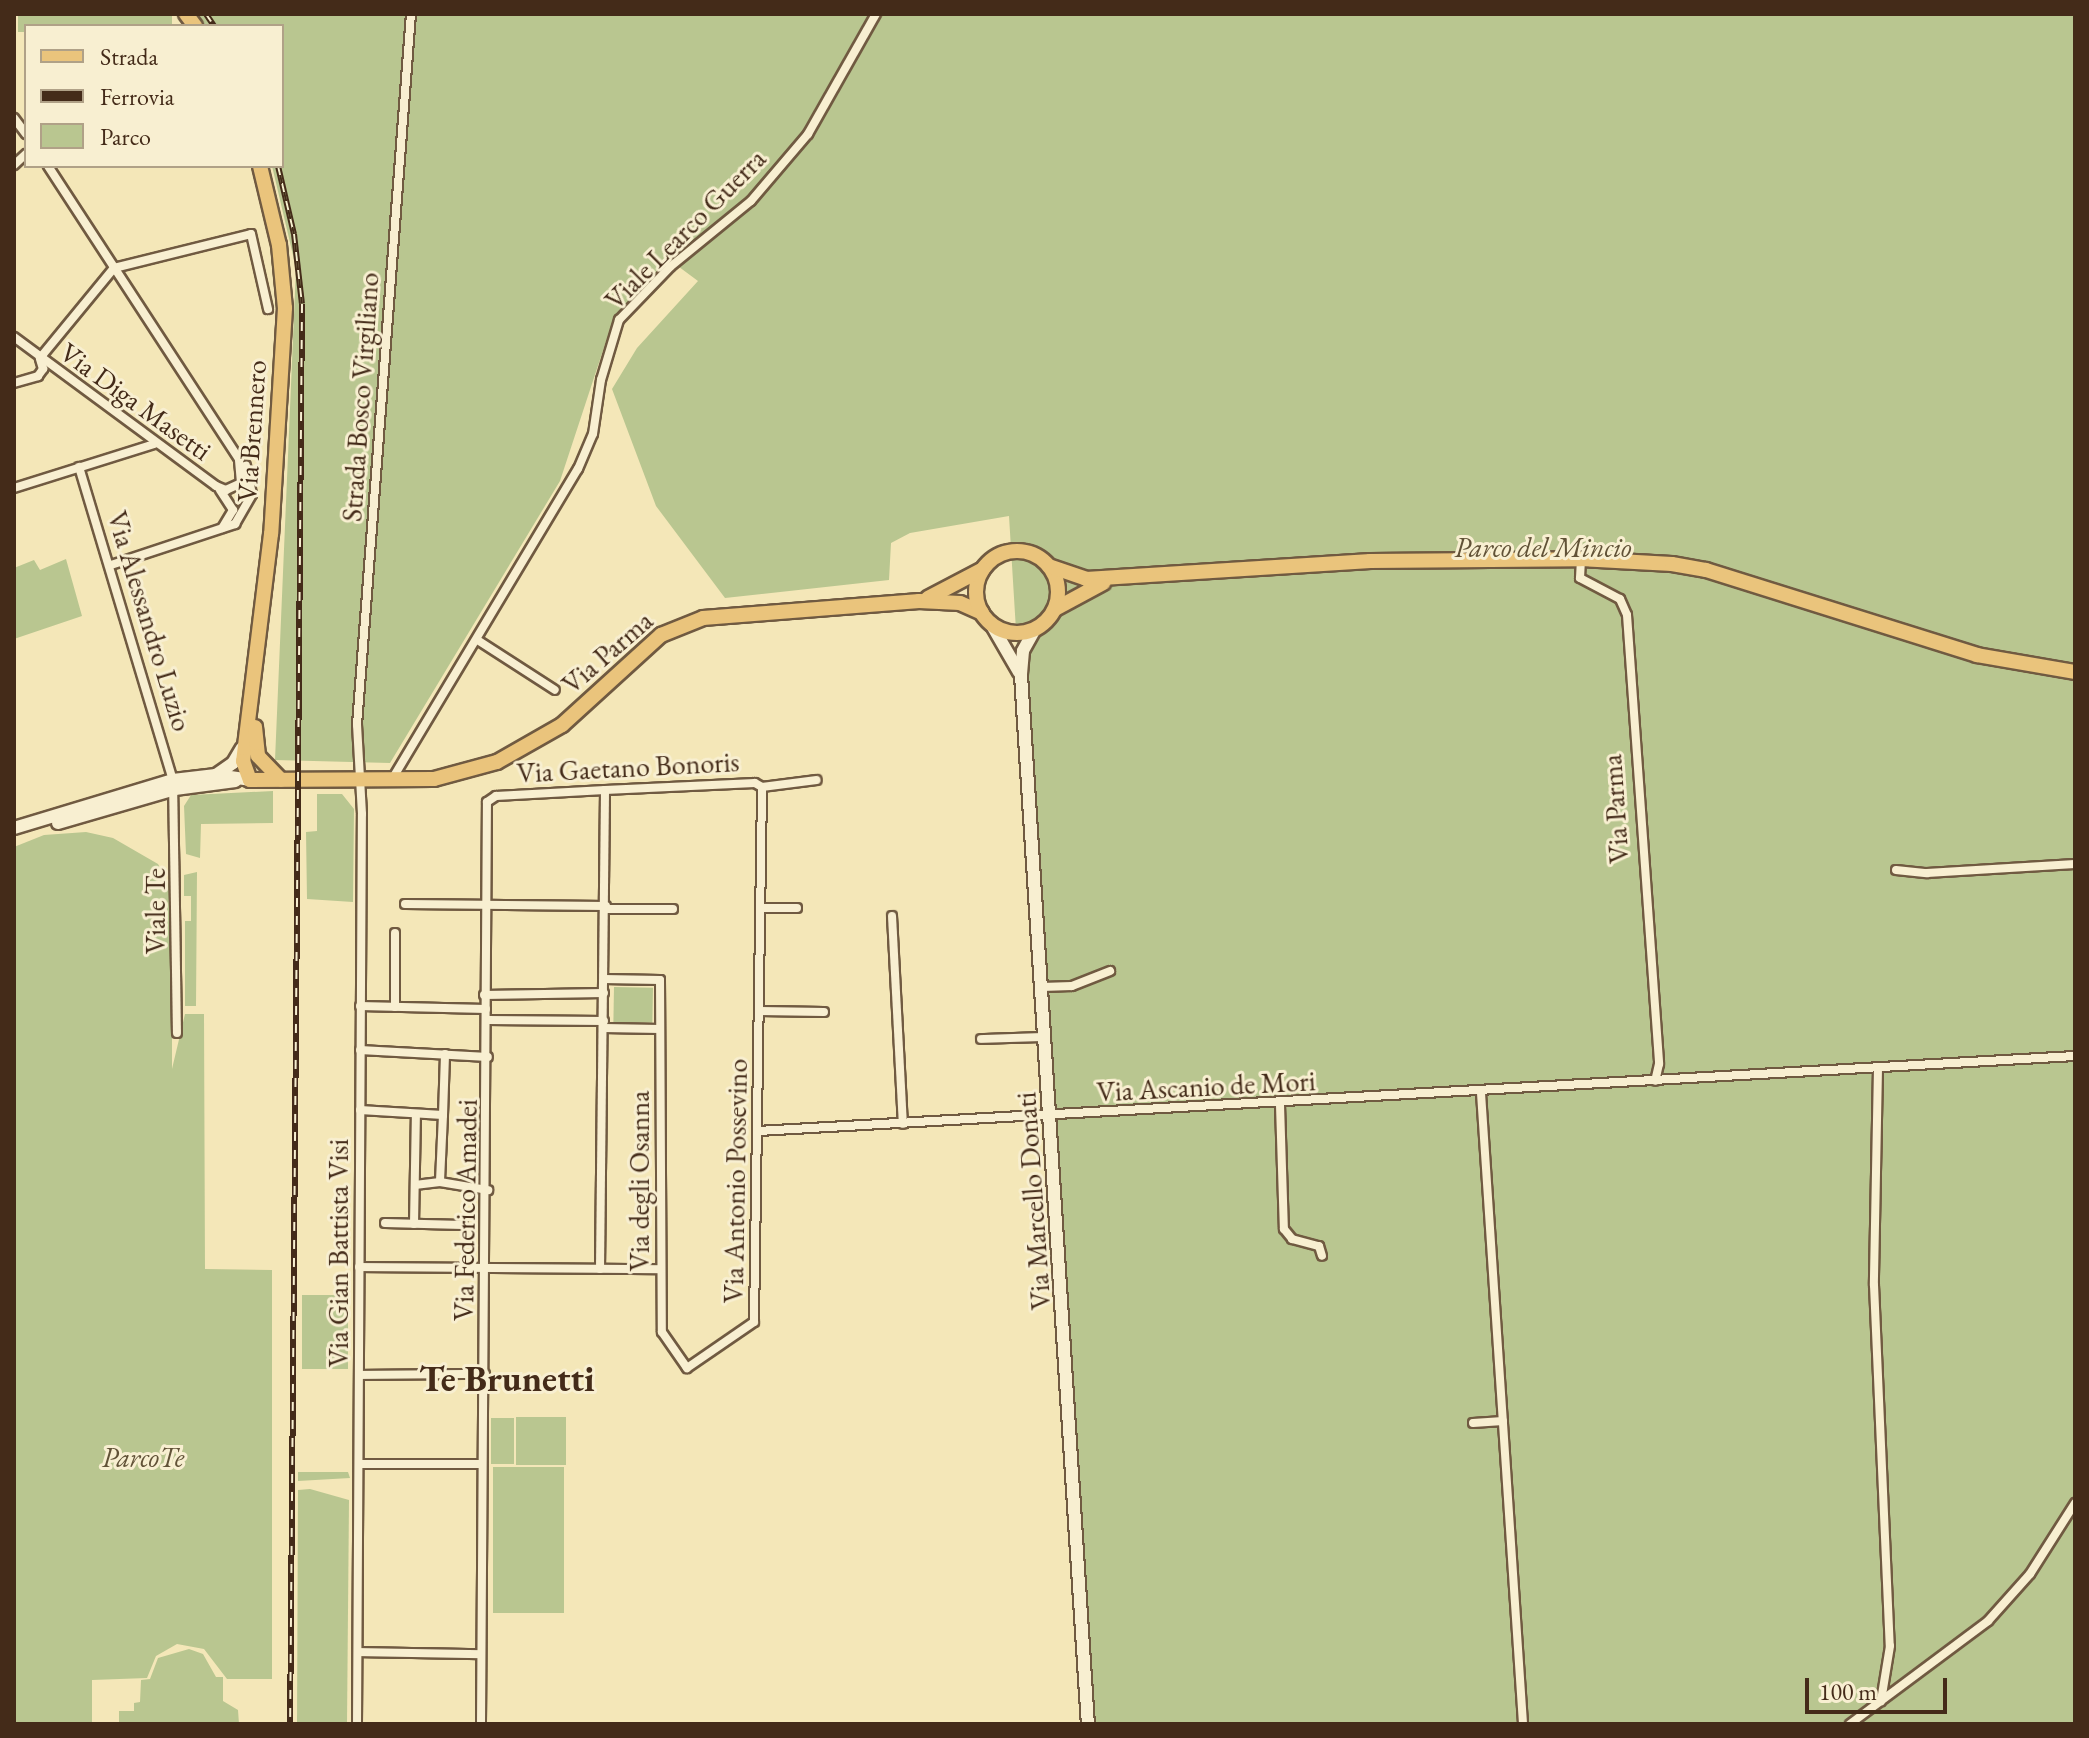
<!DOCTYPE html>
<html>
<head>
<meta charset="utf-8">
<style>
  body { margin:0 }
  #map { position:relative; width:2089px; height:1738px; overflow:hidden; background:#f4e7b8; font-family:"EB Garamond",serif }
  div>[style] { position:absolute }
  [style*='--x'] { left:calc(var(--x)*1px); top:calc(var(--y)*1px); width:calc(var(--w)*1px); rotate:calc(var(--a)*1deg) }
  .green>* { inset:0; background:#b9c690; transform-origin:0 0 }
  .roads { filter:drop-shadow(2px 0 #705a41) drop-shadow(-2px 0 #705a41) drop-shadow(0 2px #705a41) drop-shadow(0 -2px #705a41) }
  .street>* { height:8px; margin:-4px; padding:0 4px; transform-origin:4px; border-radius:4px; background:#f8efd1 }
  .secondary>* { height:12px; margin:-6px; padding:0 6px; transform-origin:6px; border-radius:6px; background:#f8efd1 }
  .primary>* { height:14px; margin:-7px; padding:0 7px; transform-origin:7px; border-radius:7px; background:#eac47c }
  .primary>.ring { margin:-7px; padding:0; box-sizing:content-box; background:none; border:14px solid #eac47c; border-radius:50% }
  .rail>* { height:6px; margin-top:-3px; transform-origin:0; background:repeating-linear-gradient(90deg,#f8efd1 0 9px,#442b19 0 18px); box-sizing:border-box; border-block:2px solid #442b19 }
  span { translate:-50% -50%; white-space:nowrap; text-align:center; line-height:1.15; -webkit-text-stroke:6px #f8efd1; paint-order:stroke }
  .street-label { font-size:28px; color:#442b19 }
  .park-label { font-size:28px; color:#615237; font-style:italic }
  .district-label { font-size:36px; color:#442b19; font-weight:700 }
  .frame { position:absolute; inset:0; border:16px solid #442b19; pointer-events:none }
  .legend { position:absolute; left:24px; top:24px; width:260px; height:144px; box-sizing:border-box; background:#f8efd1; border:2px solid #b0a187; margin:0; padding:10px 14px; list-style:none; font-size:24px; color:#442b19 }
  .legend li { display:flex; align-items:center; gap:16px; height:40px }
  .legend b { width:40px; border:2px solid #b0a187 }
  .scale { position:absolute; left:1805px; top:1678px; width:142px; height:36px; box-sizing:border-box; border:4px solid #442b19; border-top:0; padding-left:10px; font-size:24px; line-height:28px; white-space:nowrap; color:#442b19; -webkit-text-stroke:6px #f8efd1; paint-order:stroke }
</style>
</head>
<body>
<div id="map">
  <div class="green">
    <i style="left:18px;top:14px;width:154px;height:18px"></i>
    <i style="clip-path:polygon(194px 14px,2075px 14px,2075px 1724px,1083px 1724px,1009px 516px,910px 533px,891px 543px,889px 580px,725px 598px,656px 506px,612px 389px,637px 348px,698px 281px,671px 261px,613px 320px,560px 481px,390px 763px,275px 760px,296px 268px,272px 166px,282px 166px,282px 26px,202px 26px)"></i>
    <i style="clip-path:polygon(66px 559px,82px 616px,14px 639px,14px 568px,34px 560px,40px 570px)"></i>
    <i style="clip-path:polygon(273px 791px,273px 823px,201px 824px,200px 858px,186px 854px,184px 806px,191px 795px)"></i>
    <i style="clip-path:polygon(317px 794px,342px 794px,354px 809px,353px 902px,307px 899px,306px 832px,317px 831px)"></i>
    <i style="clip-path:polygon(86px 832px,113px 838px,158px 864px,172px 890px,172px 1069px,185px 1014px,204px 1014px,205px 1269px,272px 1270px,272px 1679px,227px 1679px,204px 1649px,177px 1644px,156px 1656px,147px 1678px,92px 1680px,92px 1724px,14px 1724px,14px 847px,44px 835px)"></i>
    <i style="clip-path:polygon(197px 872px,196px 1006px,185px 1006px,185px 921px,191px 921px,191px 896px,184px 896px,184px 875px)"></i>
    <i style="left:614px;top:987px;width:39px;height:35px;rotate:1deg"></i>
    <i style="left:302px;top:1295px;width:46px;height:74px"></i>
    <i style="left:566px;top:1417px;width:48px;height:50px;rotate:90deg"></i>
    <i style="left:491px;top:1418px;width:23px;height:46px"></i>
    <i style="left:493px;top:1467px;width:71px;height:146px"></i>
    <i style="clip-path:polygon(298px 1472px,348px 1472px,350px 1478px,298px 1481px)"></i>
    <i style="clip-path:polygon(310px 1489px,349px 1500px,347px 1724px,297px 1724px,298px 1490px)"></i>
    <i style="clip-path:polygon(189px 1649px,203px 1654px,216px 1677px,223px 1677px,223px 1701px,238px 1710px,239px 1724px,119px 1724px,119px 1711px,134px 1711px,134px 1703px,140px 1702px,141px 1680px,150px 1679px,158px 1658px)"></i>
  </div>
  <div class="roads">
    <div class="street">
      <i style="--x:14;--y:118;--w:20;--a:53"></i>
      <i style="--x:14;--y:165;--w:16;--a:-43"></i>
      <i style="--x:14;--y:337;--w:251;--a:36.4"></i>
      <i style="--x:216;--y:486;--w:11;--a:22"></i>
      <i style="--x:226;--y:490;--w:17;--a:-25"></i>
      <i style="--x:241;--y:483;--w:24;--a:-95"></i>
      <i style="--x:239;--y:459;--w:350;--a:-123.1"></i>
      <i style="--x:40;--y:358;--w:117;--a:-50.6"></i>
      <i style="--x:114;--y:268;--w:141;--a:-13.9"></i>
      <i style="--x:251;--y:234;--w:77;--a:77.2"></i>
      <i style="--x:14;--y:383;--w:25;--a:-16"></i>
      <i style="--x:38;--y:376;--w:9;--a:-54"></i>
      <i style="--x:43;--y:369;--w:10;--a:-107"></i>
      <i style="--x:79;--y:467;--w:327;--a:73.3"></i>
      <i style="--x:173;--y:780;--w:253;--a:89.1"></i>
      <i style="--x:14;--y:488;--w:147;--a:-17.4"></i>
      <i style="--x:220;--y:490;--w:24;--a:57"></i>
      <i style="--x:233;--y:510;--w:21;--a:121"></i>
      <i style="--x:1581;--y:559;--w:19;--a:93"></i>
      <i style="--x:1580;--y:578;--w:45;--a:27.7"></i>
      <i style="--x:1620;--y:599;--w:17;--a:66"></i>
      <i style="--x:1627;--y:615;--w:450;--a:85.9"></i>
      <i style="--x:1659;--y:1064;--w:17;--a:103"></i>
      <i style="--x:111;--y:565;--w:131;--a:-18.3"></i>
      <i style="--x:235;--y:524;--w:34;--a:-60"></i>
      <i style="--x:252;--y:494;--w:29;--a:-102"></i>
      <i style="--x:479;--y:641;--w:90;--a:32.8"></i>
      <i style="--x:391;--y:781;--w:364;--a:-59.1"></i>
      <i style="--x:578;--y:469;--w:38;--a:-67"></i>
      <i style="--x:593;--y:434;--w:55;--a:-81.6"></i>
      <i style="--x:601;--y:380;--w:63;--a:-73.3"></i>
      <i style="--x:619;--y:320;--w:74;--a:-46.1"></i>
      <i style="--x:670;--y:267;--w:104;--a:-39.2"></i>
      <i style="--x:751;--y:201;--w:88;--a:-49.6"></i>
      <i style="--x:808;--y:134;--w:138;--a:-60.5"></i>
      <i style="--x:762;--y:787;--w:55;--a:-7.3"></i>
      <i style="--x:1896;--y:870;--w:31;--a:6"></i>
      <i style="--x:1927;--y:873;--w:148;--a:-3.5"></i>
      <i style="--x:405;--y:904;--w:201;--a:0.6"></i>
      <i style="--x:762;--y:908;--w:35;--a:0"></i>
      <i style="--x:606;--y:909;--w:67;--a:0"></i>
      <i style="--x:892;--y:916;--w:208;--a:87"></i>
      <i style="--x:604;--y:979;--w:56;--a:1"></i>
      <i style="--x:660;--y:980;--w:352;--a:89.7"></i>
      <i style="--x:662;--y:1332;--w:44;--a:55.2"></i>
      <i style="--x:687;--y:1368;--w:81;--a:-34.5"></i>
      <i style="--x:754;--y:1322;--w:535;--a:-89.14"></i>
      <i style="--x:1042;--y:987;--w:30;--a:-2"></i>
      <i style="--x:1072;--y:986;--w:41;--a:-21.5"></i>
      <i style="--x:484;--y:995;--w:120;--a:-1"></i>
      <i style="--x:360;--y:1006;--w:126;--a:1.4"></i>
      <i style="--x:395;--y:1007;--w:74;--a:-90"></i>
      <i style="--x:760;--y:1011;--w:64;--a:0.9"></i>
      <i style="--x:488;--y:1020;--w:116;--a:0.5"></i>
      <i style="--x:604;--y:1028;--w:56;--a:1"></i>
      <i style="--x:981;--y:1039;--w:65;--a:-1.8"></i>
      <i style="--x:360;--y:1050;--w:128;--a:3.1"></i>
      <i style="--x:1878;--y:1068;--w:217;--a:91.1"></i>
      <i style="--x:1874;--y:1285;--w:361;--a:87.5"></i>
      <i style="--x:1890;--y:1646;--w:56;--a:99.3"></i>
      <i style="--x:1481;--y:1093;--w:632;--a:86.19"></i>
      <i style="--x:1280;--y:1105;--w:124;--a:88.2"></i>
      <i style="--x:1284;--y:1229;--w:13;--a:51"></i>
      <i style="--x:1292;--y:1239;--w:28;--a:15"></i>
      <i style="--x:1319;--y:1246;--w:10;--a:73"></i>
      <i style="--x:360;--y:1110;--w:83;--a:3.4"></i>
      <i style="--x:443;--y:1115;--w:67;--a:92.6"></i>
      <i style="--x:440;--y:1182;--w:49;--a:9.5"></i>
      <i style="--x:443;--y:1115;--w:61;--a:-88.1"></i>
      <i style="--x:758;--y:1131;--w:1319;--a:-3.26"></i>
      <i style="--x:415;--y:1185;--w:25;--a:-7"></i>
      <i style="--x:385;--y:1223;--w:78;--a:1.5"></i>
      <i style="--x:414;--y:1224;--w:110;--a:-89"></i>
      <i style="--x:359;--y:1267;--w:302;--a:0.4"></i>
      <i style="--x:600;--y:1269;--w:479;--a:-89.4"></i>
      <i style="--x:359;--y:1375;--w:126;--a:-0.5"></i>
      <i style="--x:1473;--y:1423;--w:30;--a:-4"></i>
      <i style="--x:359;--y:1464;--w:121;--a:0"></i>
      <i style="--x:359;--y:1652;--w:120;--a:1"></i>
      <i style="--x:357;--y:1724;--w:910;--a:-89.69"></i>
      <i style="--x:362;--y:814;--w:89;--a:-93.2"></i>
      <i style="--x:357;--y:725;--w:713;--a:-85.66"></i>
      <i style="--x:481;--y:1724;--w:922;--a:-89.63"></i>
      <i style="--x:487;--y:802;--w:11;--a:-34"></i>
      <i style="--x:496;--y:796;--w:109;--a:-3.2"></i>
      <i style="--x:605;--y:790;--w:150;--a:-2.7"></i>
      <i style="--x:755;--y:783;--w:8;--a:30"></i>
      <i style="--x:1850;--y:1724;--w:172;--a:-36.7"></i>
      <i style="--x:1988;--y:1621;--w:63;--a:-48.2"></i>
      <i style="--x:2030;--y:1574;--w:84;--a:-57.6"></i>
    </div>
    <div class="secondary">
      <i style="--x:990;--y:622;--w:58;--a:59.9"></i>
      <i style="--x:1035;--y:629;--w:25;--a:119"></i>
      <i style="--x:1023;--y:651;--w:24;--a:95"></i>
      <i style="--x:1021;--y:675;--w:1051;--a:86.35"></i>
      <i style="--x:216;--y:775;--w:21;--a:-35"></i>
      <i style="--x:233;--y:763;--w:17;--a:-59"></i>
      <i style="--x:58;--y:823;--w:122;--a:-16.2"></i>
      <i style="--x:175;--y:789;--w:61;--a:-7.6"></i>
      <i style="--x:14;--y:828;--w:166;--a:-16.8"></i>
      <i style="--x:173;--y:780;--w:43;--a:-6.6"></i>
      <i style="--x:216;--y:775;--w:34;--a:8"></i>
    </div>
    <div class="primary">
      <i style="--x:186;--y:14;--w:15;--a:53"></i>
      <i style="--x:260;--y:166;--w:81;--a:76.5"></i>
      <i style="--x:279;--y:245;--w:63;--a:84.6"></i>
      <i style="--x:285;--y:308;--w:226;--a:93.5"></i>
      <i style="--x:271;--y:534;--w:229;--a:97"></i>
      <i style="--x:243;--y:761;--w:20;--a:70"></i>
      <i style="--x:250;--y:780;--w:184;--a:-0.3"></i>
      <i style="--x:434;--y:779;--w:65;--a:-15.1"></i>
      <i style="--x:497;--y:762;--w:75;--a:-29.6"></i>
      <i style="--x:562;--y:725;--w:134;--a:-42.3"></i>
      <i style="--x:661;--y:635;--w:45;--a:-22"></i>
      <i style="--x:703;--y:618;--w:217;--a:-4.5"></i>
      <i style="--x:919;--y:601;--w:41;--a:2.8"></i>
      <i style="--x:960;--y:603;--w:24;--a:24"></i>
      <i class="ring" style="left:976px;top:551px;width:68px;height:68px"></i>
      <i style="--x:1049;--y:566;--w:39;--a:19"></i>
      <i style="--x:1086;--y:579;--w:285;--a:-3.6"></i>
      <i style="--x:1370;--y:561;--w:211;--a:-0.5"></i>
      <i style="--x:1581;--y:559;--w:91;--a:3.1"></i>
      <i style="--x:1672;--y:564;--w:35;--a:10"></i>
      <i style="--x:1706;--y:570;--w:284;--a:17.4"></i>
      <i style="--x:1977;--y:655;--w:99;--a:9.8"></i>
      <i style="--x:928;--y:598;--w:62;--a:-27.8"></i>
      <i style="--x:1055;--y:609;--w:55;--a:-28.4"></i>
      <i style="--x:255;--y:727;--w:29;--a:84"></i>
      <i style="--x:258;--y:756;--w:33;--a:46"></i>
    </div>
  </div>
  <div class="rail">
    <i style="--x:206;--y:14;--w:14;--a:56"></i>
    <i style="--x:278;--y:166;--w:70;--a:76.8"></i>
    <i style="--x:294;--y:234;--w:70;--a:83.5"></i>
    <i style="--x:302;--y:304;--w:1420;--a:90.48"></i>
  </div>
  <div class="street-label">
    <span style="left:685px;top:229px;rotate:-45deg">Viale Learco Guerra</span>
    <span style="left:360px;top:397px;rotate:-86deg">Strada Bosco Virgiliano</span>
    <span style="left:136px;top:401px;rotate:36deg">Via Diga Masetti</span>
    <span style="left:251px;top:431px;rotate:-86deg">Via Brennero</span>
    <span style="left:150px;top:621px;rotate:73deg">Via Alessandro Luzio</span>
    <span style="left:607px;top:652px;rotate:-41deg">Via Parma</span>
    <span style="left:628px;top:767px;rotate:-3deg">Via Gaetano Bonoris</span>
    <span style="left:1615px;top:809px;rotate:-94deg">Via Parma</span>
    <span style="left:155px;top:911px;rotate:-90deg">Viale Te</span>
    <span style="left:1206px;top:1086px;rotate:-3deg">Via Ascanio de Mori</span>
    <span style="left:639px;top:1181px;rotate:-90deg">Via degli Osanna</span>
    <span style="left:735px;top:1181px;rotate:-89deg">Via Antonio Possevino</span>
    <span style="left:1033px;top:1201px;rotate:-94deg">Via Marcello Donati</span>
    <span style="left:465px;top:1210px;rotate:-89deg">Via Federico Amadei</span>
    <span style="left:338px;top:1253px;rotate:-90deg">Via Gian Battista Visi</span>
  </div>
  <div class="park-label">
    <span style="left:1543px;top:547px">Parco del Mincio</span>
    <span style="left:143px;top:1457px">ParcoTe</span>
  </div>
  <div class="district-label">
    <span style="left:507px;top:1379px">Te Brunetti</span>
  </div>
  <div class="frame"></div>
  <ul class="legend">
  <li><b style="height:10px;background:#eac47c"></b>Strada</li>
  <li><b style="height:10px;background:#442b19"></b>Ferrovia</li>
  <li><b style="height:22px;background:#b9c690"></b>Parco</li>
  </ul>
  <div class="scale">100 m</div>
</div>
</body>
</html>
